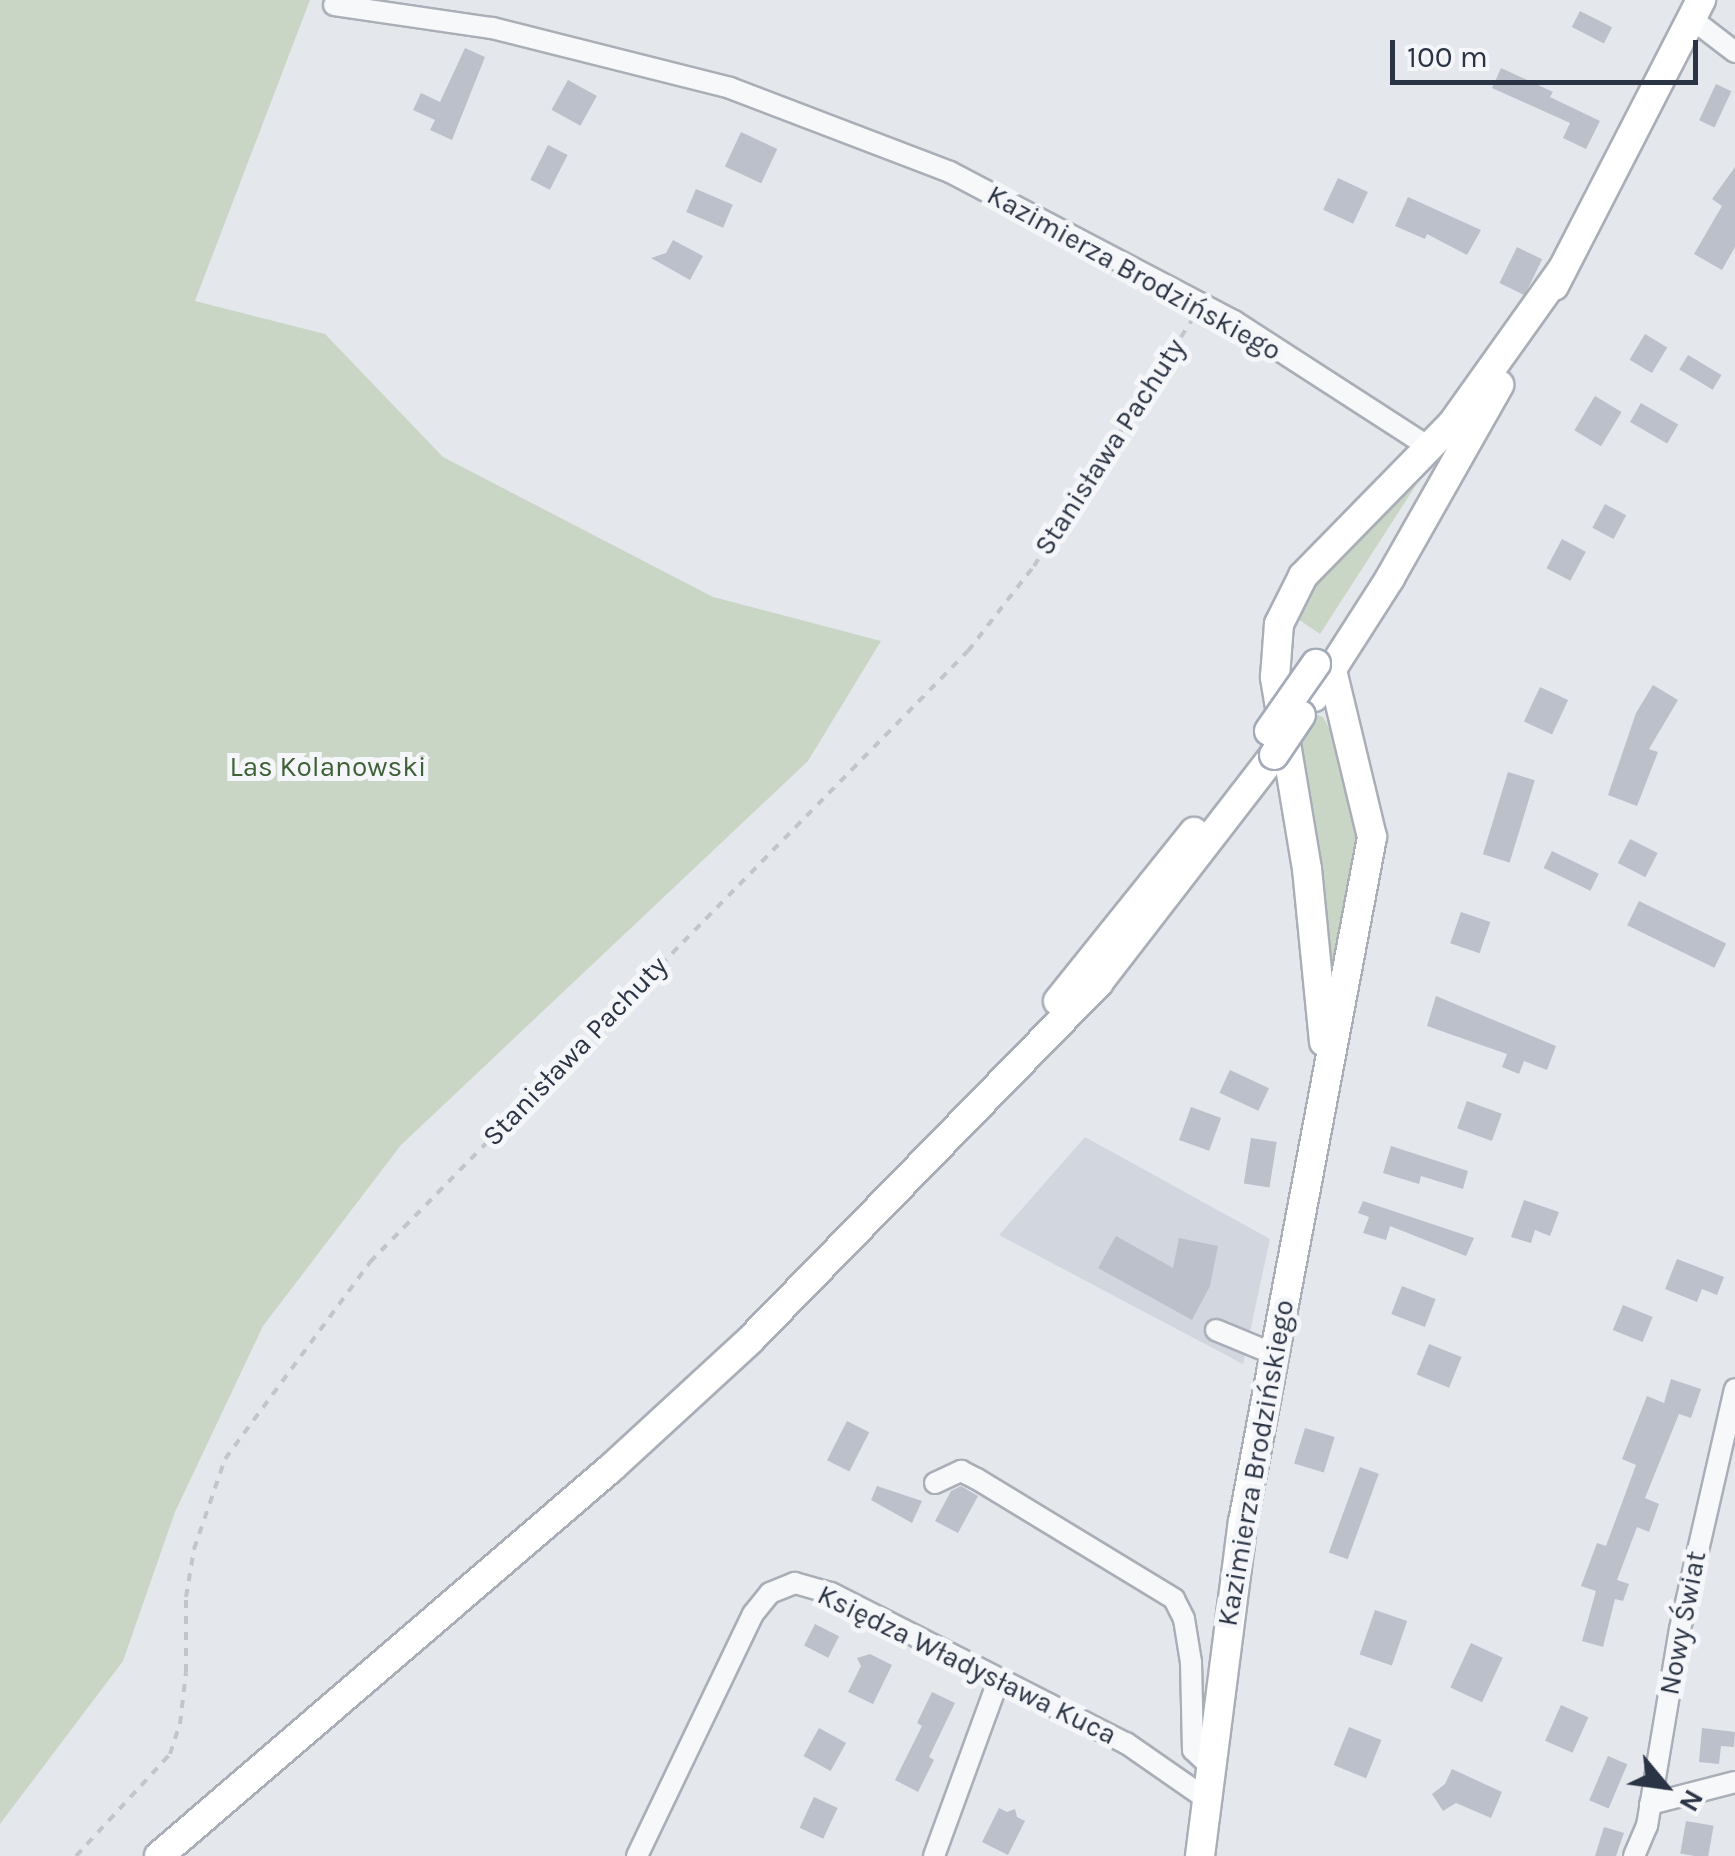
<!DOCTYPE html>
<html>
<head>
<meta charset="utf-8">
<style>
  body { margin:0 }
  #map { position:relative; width:1735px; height:1856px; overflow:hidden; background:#e4e7ec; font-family:Karla,sans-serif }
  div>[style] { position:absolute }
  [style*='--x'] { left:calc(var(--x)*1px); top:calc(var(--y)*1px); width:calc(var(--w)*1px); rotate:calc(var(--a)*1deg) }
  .built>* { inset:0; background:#d2d6de }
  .green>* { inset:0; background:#c9d6c5 }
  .building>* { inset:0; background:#bbc0ca; transform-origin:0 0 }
  .path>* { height:4px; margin-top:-2px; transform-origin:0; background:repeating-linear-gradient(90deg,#c2c5cb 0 8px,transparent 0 16px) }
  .roads { filter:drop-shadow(2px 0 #a9aeb7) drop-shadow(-2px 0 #a9aeb7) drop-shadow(0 2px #a9aeb7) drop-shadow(0 -2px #a9aeb7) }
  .minor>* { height:20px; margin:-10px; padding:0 10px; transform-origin:10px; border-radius:10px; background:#f7f8fa }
  .major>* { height:28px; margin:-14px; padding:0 14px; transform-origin:14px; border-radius:14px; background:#fff }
  .bridges { filter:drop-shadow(2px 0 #a3abb8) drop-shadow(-2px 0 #a3abb8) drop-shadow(0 2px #a3abb8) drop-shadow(0 -2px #a3abb8) }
  .major-bridge>* { height:28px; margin:-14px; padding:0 14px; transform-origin:14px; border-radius:14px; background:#fff }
  span { translate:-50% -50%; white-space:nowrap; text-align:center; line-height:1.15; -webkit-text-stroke:10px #f4f6f9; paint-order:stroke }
  .street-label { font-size:28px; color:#2b3445 }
  .park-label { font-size:28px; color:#3f6138 }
  .north { position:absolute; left:1615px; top:1736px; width:100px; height:100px; -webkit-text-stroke:8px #f4f6f9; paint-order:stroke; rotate:119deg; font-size:28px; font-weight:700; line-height:40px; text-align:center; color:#2b3445 }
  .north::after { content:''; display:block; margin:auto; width:35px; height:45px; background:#2b3445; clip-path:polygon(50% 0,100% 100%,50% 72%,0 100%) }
  .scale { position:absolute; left:1390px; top:40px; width:308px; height:45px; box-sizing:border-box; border:5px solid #2b3445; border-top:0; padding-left:12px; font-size:30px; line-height:35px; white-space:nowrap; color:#2b3445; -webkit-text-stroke:8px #f4f6f9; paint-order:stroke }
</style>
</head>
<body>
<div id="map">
  <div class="built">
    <i style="clip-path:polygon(1085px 1137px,1270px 1239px,1243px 1364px,999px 1235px)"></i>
  </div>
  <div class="green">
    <i style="clip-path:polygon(0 0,310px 0,195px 301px,325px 334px,443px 457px,713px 597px,881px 641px,808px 761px,401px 1145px,263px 1326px,175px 1512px,123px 1661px,0 1824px)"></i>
    <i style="clip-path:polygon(1447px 437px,1320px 634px,1298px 619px,1307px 593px,1326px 567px)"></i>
    <i style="clip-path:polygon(1315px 714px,1323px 717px,1334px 737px,1357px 839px,1354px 880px,1332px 991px,1315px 829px,1296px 744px)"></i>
  </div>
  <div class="building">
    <i style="left:1580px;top:11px;width:36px;height:18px;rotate:27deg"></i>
    <i style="clip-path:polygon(465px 48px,485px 57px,452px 140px,430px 130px,435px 120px,413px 110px,421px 93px,440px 102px)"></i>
    <i style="clip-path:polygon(1501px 68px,1553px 92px,1550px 97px,1600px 121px,1586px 149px,1563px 138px,1570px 123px,1492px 88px)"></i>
    <i style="left:568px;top:80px;width:33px;height:34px;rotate:29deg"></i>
    <i style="left:1716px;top:84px;width:17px;height:40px;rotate:25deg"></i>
    <i style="left:741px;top:132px;width:40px;height:38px;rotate:25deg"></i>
    <i style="left:548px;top:145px;width:22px;height:39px;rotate:27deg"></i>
    <i style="clip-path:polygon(1735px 167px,1735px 247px,1722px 270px,1694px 254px,1722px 206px,1712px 199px)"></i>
    <i style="left:1338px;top:178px;width:33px;height:35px;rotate:25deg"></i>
    <i style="left:696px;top:189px;width:40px;height:25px;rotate:23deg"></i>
    <i style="clip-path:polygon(1408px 197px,1481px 230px,1467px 255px,1427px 234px,1425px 239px,1395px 226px)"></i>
    <i style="clip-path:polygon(673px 240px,703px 256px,690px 280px,651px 258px,666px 253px)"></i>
    <i style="left:1517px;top:247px;width:28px;height:40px;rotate:26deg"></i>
    <i style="left:1645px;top:334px;width:26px;height:30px;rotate:31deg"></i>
    <i style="left:1688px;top:355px;width:39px;height:17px;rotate:31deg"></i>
    <i style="left:1595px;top:396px;width:31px;height:40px;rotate:31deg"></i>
    <i style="left:1641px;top:403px;width:43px;height:22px;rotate:30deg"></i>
    <i style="left:1605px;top:504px;width:24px;height:27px;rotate:28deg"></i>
    <i style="left:1562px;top:539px;width:27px;height:33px;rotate:28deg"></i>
    <i style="clip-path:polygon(1653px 685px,1678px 700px,1649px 749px,1658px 752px,1637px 806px,1608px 795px,1636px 713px)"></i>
    <i style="left:1540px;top:687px;width:31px;height:38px;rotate:25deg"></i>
    <i style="left:1508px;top:772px;width:28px;height:86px;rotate:17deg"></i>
    <i style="left:1630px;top:839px;width:31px;height:27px;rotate:27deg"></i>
    <i style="left:1552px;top:851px;width:52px;height:19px;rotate:26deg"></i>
    <i style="left:1639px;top:901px;width:97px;height:27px;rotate:26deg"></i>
    <i style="left:1461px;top:912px;width:31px;height:33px;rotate:19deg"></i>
    <i style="clip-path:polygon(1436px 996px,1556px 1046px,1547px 1070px,1524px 1061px,1519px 1074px,1502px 1067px,1507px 1054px,1427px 1026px)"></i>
    <i style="left:1230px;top:1070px;width:43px;height:25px;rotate:25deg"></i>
    <i style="left:1467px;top:1101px;width:37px;height:29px;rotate:20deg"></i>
    <i style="left:1191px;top:1107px;width:32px;height:35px;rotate:20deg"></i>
    <i style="left:1251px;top:1138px;width:26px;height:46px;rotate:9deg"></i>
    <i style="clip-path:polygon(1391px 1146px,1468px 1171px,1463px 1189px,1421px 1176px,1419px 1184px,1383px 1173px)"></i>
    <i style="clip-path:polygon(1524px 1200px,1559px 1212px,1550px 1236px,1535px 1230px,1531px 1243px,1511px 1237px)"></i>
    <i style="clip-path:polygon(1363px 1201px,1474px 1238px,1466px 1256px,1390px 1226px,1386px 1240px,1363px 1233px,1369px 1217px,1358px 1213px)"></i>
    <i style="clip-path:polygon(1116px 1236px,1173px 1268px,1179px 1238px,1218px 1246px,1210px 1286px,1192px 1320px,1098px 1268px)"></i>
    <i style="clip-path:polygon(1677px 1259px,1724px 1277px,1717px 1295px,1702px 1289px,1697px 1302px,1665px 1289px)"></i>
    <i style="left:1402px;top:1286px;width:36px;height:30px;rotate:21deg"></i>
    <i style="left:1623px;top:1305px;width:32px;height:27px;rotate:22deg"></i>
    <i style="left:1429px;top:1344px;width:35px;height:33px;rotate:22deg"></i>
    <i style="clip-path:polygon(1671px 1379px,1701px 1389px,1691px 1418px,1679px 1414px,1645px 1498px,1659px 1504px,1649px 1532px,1637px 1527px,1617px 1580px,1629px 1584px,1623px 1601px,1615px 1599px,1603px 1647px,1582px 1641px,1596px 1591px,1581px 1586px,1597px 1543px,1606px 1546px,1636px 1465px,1622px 1459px,1647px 1396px,1664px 1403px)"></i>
    <i style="left:847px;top:1421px;width:25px;height:44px;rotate:27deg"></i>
    <i style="left:1305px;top:1428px;width:31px;height:37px;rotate:17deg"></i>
    <i style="left:1360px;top:1467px;width:20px;height:91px;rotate:20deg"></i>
    <i style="clip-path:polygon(877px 1486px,922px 1501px,912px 1523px,871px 1500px)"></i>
    <i style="clip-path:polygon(961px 1486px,978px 1496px,958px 1533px,935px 1521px,951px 1491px)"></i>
    <i style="left:1375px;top:1610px;width:34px;height:47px;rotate:19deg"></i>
    <i style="left:815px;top:1624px;width:27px;height:24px;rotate:27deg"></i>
    <i style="left:1471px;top:1643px;width:35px;height:49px;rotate:25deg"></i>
    <i style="clip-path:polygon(870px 1654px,892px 1665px,873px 1704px,848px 1692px,861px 1666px,857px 1658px)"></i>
    <i style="clip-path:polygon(932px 1692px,955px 1703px,929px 1757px,934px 1760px,918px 1792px,895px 1780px,922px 1726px,917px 1723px)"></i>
    <i style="left:1561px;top:1705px;width:30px;height:39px;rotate:24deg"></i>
    <i style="left:1349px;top:1727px;width:35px;height:41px;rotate:22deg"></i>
    <i style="left:819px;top:1728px;width:31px;height:32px;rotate:29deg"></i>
    <i style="clip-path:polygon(1702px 1728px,1735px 1732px,1734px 1747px,1721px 1746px,1719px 1764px,1699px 1762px)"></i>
    <i style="left:1608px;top:1756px;width:21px;height:48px;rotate:23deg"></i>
    <i style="clip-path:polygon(1452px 1769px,1502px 1792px,1491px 1818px,1456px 1803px,1443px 1811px,1432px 1794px,1445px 1784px)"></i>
    <i style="left:814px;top:1797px;width:26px;height:34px;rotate:25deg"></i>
    <i style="clip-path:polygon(999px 1808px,1007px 1812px,1015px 1809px,1017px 1817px,1025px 1821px,1008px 1855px,982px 1842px)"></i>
    <i style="left:1686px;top:1821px;width:28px;height:33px;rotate:10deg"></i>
    <i style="clip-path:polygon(1604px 1827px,1624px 1833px,1616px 1856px,1595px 1856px)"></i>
  </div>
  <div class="path">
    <i style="--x:76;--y:1856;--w:139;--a:-47.3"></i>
    <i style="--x:170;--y:1754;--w:32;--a:-72"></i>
    <i style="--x:180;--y:1724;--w:52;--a:-83.4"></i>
    <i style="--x:186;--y:1672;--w:75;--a:-90"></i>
    <i style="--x:186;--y:1597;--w:49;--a:-80.5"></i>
    <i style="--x:194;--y:1549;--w:95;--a:-71"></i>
    <i style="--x:225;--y:1459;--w:245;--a:-53.6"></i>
    <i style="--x:370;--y:1262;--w:855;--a:-45.62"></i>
    <i style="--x:968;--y:651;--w:108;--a:-52.2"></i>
    <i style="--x:1034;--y:566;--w:292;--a:-57.3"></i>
  </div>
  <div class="roads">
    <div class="minor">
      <i style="--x:334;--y:5;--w:160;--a:8.3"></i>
      <i style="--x:492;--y:28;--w:245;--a:14.1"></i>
      <i style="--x:730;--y:88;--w:235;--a:20.9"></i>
      <i style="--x:950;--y:172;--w:321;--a:27.7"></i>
      <i style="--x:1234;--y:321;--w:232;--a:32.9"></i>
      <i style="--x:1692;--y:19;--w:54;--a:37.5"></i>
      <i style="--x:1216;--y:1330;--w:63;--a:22.5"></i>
      <i style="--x:935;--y:1483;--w:29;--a:-25"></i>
      <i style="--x:961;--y:1471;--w:18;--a:27"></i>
      <i style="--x:977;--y:1479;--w:231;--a:31.3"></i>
      <i style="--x:1174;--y:1599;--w:22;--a:63"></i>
      <i style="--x:1184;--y:1619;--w:44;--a:80.8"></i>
      <i style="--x:1191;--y:1662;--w:88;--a:88.7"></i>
      <i style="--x:1193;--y:1750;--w:23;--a:43"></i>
      <i style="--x:1650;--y:1804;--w:88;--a:-14.5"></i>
      <i style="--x:637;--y:1856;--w:268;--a:-64.4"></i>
      <i style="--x:753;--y:1614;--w:27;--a:-51"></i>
      <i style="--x:770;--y:1593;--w:27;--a:-22"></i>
      <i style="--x:795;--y:1583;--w:37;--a:16"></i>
      <i style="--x:831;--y:1593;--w:331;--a:27"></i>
      <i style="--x:1126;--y:1743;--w:96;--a:34.8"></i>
      <i style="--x:934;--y:1856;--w:186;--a:-69.9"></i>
      <i style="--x:1634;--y:1856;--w:33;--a:-67"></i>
      <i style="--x:1647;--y:1826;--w:200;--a:-80.5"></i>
      <i style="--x:1680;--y:1629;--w:246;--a:-77.1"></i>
    </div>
    <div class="major">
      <i style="--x:1554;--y:286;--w:322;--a:-62.8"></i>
      <i style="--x:1314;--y:697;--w:141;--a:-57.4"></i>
      <i style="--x:1390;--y:578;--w:222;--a:-60.5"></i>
      <i style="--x:1058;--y:1001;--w:217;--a:-51.2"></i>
      <i style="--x:1324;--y:1042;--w:174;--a:-95.6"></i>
      <i style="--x:1307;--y:869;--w:195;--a:-99.5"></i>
      <i style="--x:1275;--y:677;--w:53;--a:-85.7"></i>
      <i style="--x:1279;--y:624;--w:54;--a:-63.4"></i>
      <i style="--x:1303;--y:576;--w:213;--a:-45.6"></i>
      <i style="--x:1452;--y:424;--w:189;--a:-54.5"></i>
      <i style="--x:159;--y:1856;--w:596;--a:-40.64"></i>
      <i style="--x:611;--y:1468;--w:189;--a:-42.6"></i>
      <i style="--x:750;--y:1340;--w:499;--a:-45.7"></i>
      <i style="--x:1098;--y:983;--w:288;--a:-52.3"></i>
      <i style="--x:1200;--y:1856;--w:337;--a:-82.7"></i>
      <i style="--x:1243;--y:1522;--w:697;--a:-79.33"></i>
      <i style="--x:1372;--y:837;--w:172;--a:-103.5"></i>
    </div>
  </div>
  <div class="bridges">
    <div class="major-bridge">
      <i style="--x:1269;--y:731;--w:82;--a:-55"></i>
      <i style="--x:1274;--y:755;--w:48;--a:-56"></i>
    </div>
  </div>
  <div class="street-label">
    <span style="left:1134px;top:273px;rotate:29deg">Kazimierza Brodzińskiego</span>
    <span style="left:1110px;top:447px;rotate:-57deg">Stanisława Pachuty</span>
    <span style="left:575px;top:1051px;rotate:-46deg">Stanisława Pachuty</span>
    <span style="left:1256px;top:1463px;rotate:-80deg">Kazimierza Brodzińskiego</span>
    <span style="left:1683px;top:1623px;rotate:-79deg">Nowy Świat</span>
    <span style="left:967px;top:1665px;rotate:26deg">Księdza Władysława Kuca</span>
  </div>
  <div class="park-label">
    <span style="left:328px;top:767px">Las Kolanowski</span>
  </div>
  <div class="north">N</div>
  <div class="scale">100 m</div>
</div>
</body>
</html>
